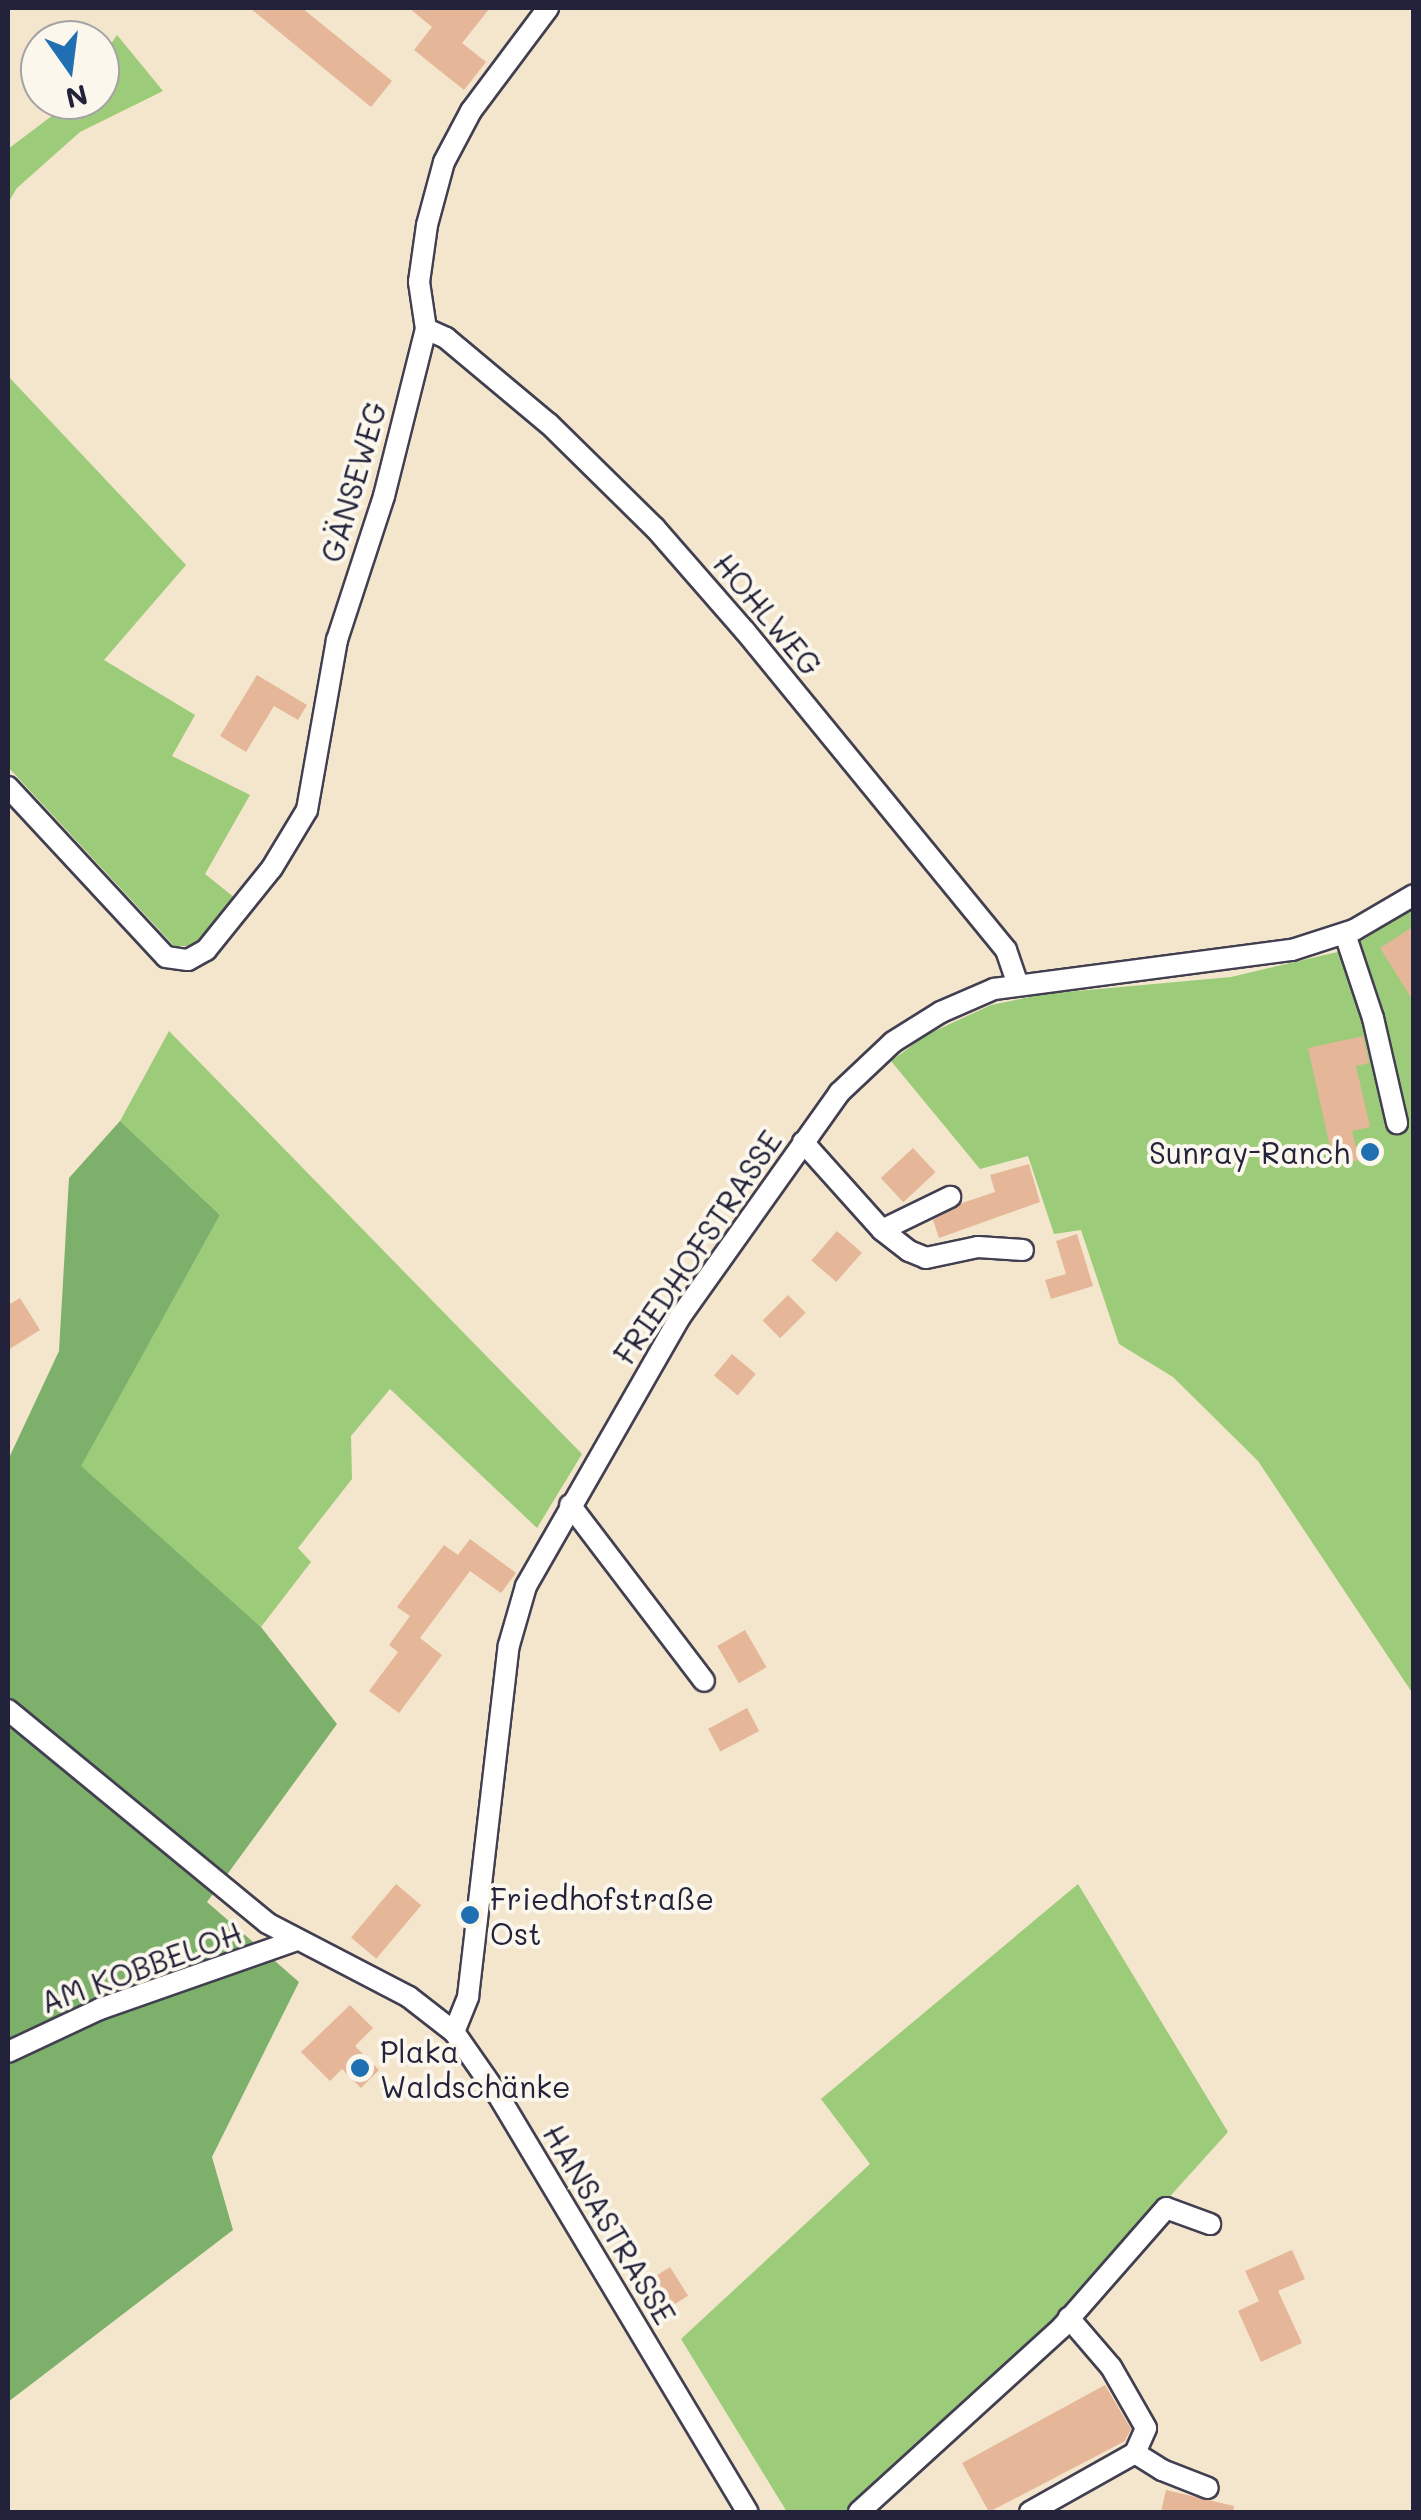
<!DOCTYPE html>
<html>
<head>
<meta charset="utf-8">
<style>
  body { margin:0 }
  #map { position:relative; width:1421px; height:2520px; overflow:hidden; background:#f4e6cd; font-family:Mali,sans-serif }
  div>[style] { position:absolute }
  [style*='--x'] { left:calc(var(--x)*1px); top:calc(var(--y)*1px); width:calc(var(--w)*1px); rotate:calc(var(--a)*1deg) }
  .green>* { inset:0; background:#9ccc7a }
  .forest>* { inset:0; background:#7db06a }
  .building>* { inset:0; background:#e6b698; transform-origin:0 0 }
  .roads { filter:drop-shadow(2px 0 #423f51) drop-shadow(-2px 0 #423f51) drop-shadow(0 2px #423f51) drop-shadow(0 -2px #423f51) }
  .minor>* { height:20px; margin:-10px; padding:0 10px; transform-origin:10px; border-radius:10px; background:#fff }
  .dots>* { width:28px; height:28px; translate:-50% -50%; box-sizing:border-box; border:5px solid #fbf7ec; border-radius:50% }
  span { translate:-50% -50%; white-space:nowrap; text-align:center; line-height:1.15; -webkit-text-stroke:8px #fbf7ec; paint-order:stroke }
  .street-label { font-size:30px; color:#22223b }
  .poi-label { font-size:30px; color:#22223b }
  .right { translate:-100% -50%; text-align:right }
  .left { translate:0 -50%; text-align:left }
  .frame { position:absolute; inset:0; border:10px solid #22223b; pointer-events:none }
  .north { position:absolute; left:20px; top:20px; width:100px; height:100px; box-sizing:border-box; background:#fbf7ec; border:2px solid #a4a2a5; border-radius:50%; rotate:166deg; font-size:28px; font-weight:700; line-height:40px; text-align:center; color:#22223b }
  .north::after { content:''; display:block; margin:auto; width:35px; height:45px; background:#1f6fb2; clip-path:polygon(50% 0,100% 100%,50% 72%,0 100%) }
</style>
</head>
<body>
<div id="map">
  <div class="green">
    <i style="clip-path:polygon(117px 35px,163px 91px,80px 132px,17px 188px,8px 203px,8px 149px,73px 100px,100px 100px,100px 60px)"></i>
    <i style="clip-path:polygon(8px 376px,186px 565px,104px 660px,195px 715px,172px 756px,250px 795px,205px 874px,235px 898px,197px 946px,174px 946px,8px 767px)"></i>
    <i style="clip-path:polygon(1413px 909px,1413px 1694px,1258px 1461px,1173px 1377px,1119px 1344px,1081px 1230px,1054px 1234px,1028px 1156px,980px 1169px,891px 1061px,928px 1034px,991px 1005px,1044px 994px,1231px 977px,1346px 950px)"></i>
    <i style="clip-path:polygon(169px 1031px,582px 1454px,537px 1528px,390px 1389px,351px 1436px,352px 1479px,298px 1548px,311px 1562px,261px 1627px,80px 1466px,220px 1215px,120px 1121px)"></i>
    <i style="clip-path:polygon(1078px 1884px,1228px 2132px,1055px 2324px,847px 2512px,787px 2512px,681px 2339px,870px 2164px,821px 2099px)"></i>
  </div>
  <div class="forest">
    <i style="clip-path:polygon(120px 1121px,220px 1215px,81px 1466px,261px 1627px,337px 1724px,207px 1902px,299px 1982px,212px 2157px,233px 2230px,8px 2402px,8px 1460px,59px 1351px,69px 1178px)"></i>
  </div>
  <div class="building">
    <i style="clip-path:polygon(250px 8px,302px 8px,392px 81px,371px 107px)"></i>
    <i style="clip-path:polygon(409px 8px,490px 8px,462px 43px,486px 62px,464px 90px,414px 50px,432px 27px)"></i>
    <i style="clip-path:polygon(257px 675px,307px 705px,298px 720px,274px 706px,246px 752px,220px 736px)"></i>
    <i style="clip-path:polygon(1414px 926px,1414px 1002px,1380px 948px)"></i>
    <i style="clip-path:polygon(1363px 1036px,1369px 1063px,1356px 1066px,1370px 1127px,1352px 1131px,1359px 1160px,1334px 1165px,1308px 1048px)"></i>
    <i style="left:913px;top:1148px;width:33px;height:44px;rotate:47deg"></i>
    <i style="clip-path:polygon(1029px 1164px,1040px 1202px,939px 1238px,933px 1220px,962px 1203px,995px 1192px,990px 1175px)"></i>
    <i style="left:837px;top:1231px;width:33px;height:39px;rotate:41deg"></i>
    <i style="clip-path:polygon(1077px 1234px,1093px 1286px,1051px 1299px,1045px 1280px,1066px 1274px,1056px 1241px)"></i>
    <i style="left:788px;top:1295px;width:25px;height:36px;rotate:45deg"></i>
    <i style="clip-path:polygon(20px 1298px,40px 1330px,8px 1350px,8px 1305px)"></i>
    <i style="left:732px;top:1354px;width:31px;height:28px;rotate:40deg"></i>
    <i style="clip-path:polygon(470px 1539px,516px 1573px,501px 1593px,470px 1571px,420px 1638px,442px 1655px,399px 1713px,369px 1691px,398px 1652px,389px 1645px,410px 1616px,397px 1607px,444px 1545px,458px 1555px)"></i>
    <i style="left:745px;top:1630px;width:43px;height:32px;rotate:60deg"></i>
    <i style="left:747px;top:1708px;width:26px;height:44px;rotate:62deg"></i>
    <i style="left:396px;top:1884px;width:33px;height:70px;rotate:40deg"></i>
    <i style="clip-path:polygon(350px 2005px,373px 2028px,355px 2046px,379px 2070px,361px 2088px,342px 2069px,330px 2081px,301px 2052px)"></i>
    <i style="clip-path:polygon(1292px 2250px,1305px 2279px,1278px 2291px,1302px 2343px,1261px 2362px,1238px 2311px,1259px 2301px,1245px 2271px)"></i>
    <i style="left:670px;top:2267px;width:34px;height:30px;rotate:58deg"></i>
    <i style="clip-path:polygon(1105px 2385px,1131px 2429px,1125px 2441px,989px 2512px,962px 2463px)"></i>
    <i style="clip-path:polygon(1166px 2490px,1234px 2506px,1233px 2512px,1161px 2512px)"></i>
  </div>
  <div class="roads">
    <div class="minor">
      <i style="--x:426;--y:329;--w:22;--a:24"></i>
      <i style="--x:446;--y:338;--w:134;--a:39.9"></i>
      <i style="--x:549;--y:424;--w:148;--a:44.5"></i>
      <i style="--x:655;--y:528;--w:137;--a:48.9"></i>
      <i style="--x:745;--y:631;--w:412;--a:50.7"></i>
      <i style="--x:1006;--y:950;--w:34;--a:71"></i>
      <i style="--x:8;--y:787;--w:232;--a:47.1"></i>
      <i style="--x:166;--y:957;--w:22;--a:8"></i>
      <i style="--x:188;--y:960;--w:21;--a:-29"></i>
      <i style="--x:206;--y:950;--w:105;--a:-51.2"></i>
      <i style="--x:272;--y:868;--w:68;--a:-58.9"></i>
      <i style="--x:307;--y:810;--w:173;--a:-80"></i>
      <i style="--x:337;--y:640;--w:151;--a:-71.9"></i>
      <i style="--x:384;--y:496;--w:172;--a:-75.9"></i>
      <i style="--x:426;--y:329;--w:48;--a:-98.5"></i>
      <i style="--x:419;--y:282;--w:58;--a:-82"></i>
      <i style="--x:427;--y:225;--w:65;--a:-74.9"></i>
      <i style="--x:444;--y:162;--w:58;--a:-62.1"></i>
      <i style="--x:471;--y:111;--w:129;--a:-53.2"></i>
      <i style="--x:1345;--y:934;--w:89;--a:71.6"></i>
      <i style="--x:1373;--y:1018;--w:108;--a:77.1"></i>
      <i style="--x:803;--y:1142;--w:118;--a:48.1"></i>
      <i style="--x:882;--y:1230;--w:34;--a:38"></i>
      <i style="--x:909;--y:1251;--w:18;--a:22"></i>
      <i style="--x:926;--y:1258;--w:53;--a:-11.9"></i>
      <i style="--x:978;--y:1247;--w:45;--a:3.8"></i>
      <i style="--x:882;--y:1230;--w:76;--a:-25.9"></i>
      <i style="--x:570;--y:1505;--w:221;--a:52.7"></i>
      <i style="--x:8;--y:1710;--w:335;--a:39.4"></i>
      <i style="--x:267;--y:1923;--w:160;--a:27.5"></i>
      <i style="--x:409;--y:1997;--w:57;--a:37.9"></i>
      <i style="--x:454;--y:2032;--w:77;--a:55.1"></i>
      <i style="--x:498;--y:2095;--w:486;--a:59.1"></i>
      <i style="--x:454;--y:2032;--w:38;--a:-68"></i>
      <i style="--x:468;--y:1997;--w:354;--a:-83.4"></i>
      <i style="--x:509;--y:1645;--w:61;--a:-73.9"></i>
      <i style="--x:526;--y:1586;--w:310;--a:-60.2"></i>
      <i style="--x:680;--y:1317;--w:275;--a:-54.6"></i>
      <i style="--x:839;--y:1093;--w:74;--a:-43.4"></i>
      <i style="--x:893;--y:1042;--w:57;--a:-32"></i>
      <i style="--x:941;--y:1012;--w:58;--a:-23.5"></i>
      <i style="--x:994;--y:989;--w:301;--a:-7.5"></i>
      <i style="--x:1292;--y:950;--w:65;--a:-17.9"></i>
      <i style="--x:1354;--y:930;--w:69;--a:-30.3"></i>
      <i style="--x:8;--y:2052;--w:102;--a:-25.1"></i>
      <i style="--x:100;--y:2009;--w:209;--a:-19.3"></i>
      <i style="--x:1135;--y:2453;--w:32;--a:32"></i>
      <i style="--x:1162;--y:2470;--w:49;--a:21.4"></i>
      <i style="--x:859;--y:2512;--w:275;--a:-42.3"></i>
      <i style="--x:1062;--y:2327;--w:158;--a:-48.8"></i>
      <i style="--x:1166;--y:2208;--w:47;--a:20"></i>
      <i style="--x:1030;--y:2512;--w:120;--a:-29.3"></i>
      <i style="--x:1135;--y:2453;--w:27;--a:-66"></i>
      <i style="--x:1146;--y:2428;--w:70;--a:-119.8"></i>
      <i style="--x:1111;--y:2367;--w:65;--a:-130.6"></i>
    </div>
  </div>
  <div class="dots">
    <i style="left:1370px;top:1152px;background:#1f6fb2"></i>
    <i style="left:470px;top:1915px;background:#1f6fb2"></i>
    <i style="left:360px;top:2068px;background:#1f6fb2"></i>
  </div>
  <div class="street-label">
    <span style="left:353px;top:482px;rotate:-74deg">GÄNSEWEG</span>
    <span style="left:768px;top:614px;rotate:50deg">HOHLWEG</span>
    <span style="left:697px;top:1247px;rotate:-56deg">FRIEDHOFSTRASSE</span>
    <span style="left:141px;top:1967px;rotate:-20deg">AM KOBBELOH</span>
    <span style="left:610px;top:2224px;rotate:59deg">HANSASTRASSE</span>
  </div>
  <div class="poi-label">
    <span class="right" style="left:1350px;top:1152px">Sunray-Ranch</span>
    <span class="left" style="left:490px;top:1915px">Friedhofstraße<br>Ost</span>
    <span class="left" style="left:380px;top:2068px">Plaka<br>Waldschänke</span>
  </div>
  <div class="frame"></div>
  <div class="north">N</div>
</div>
</body>
</html>
